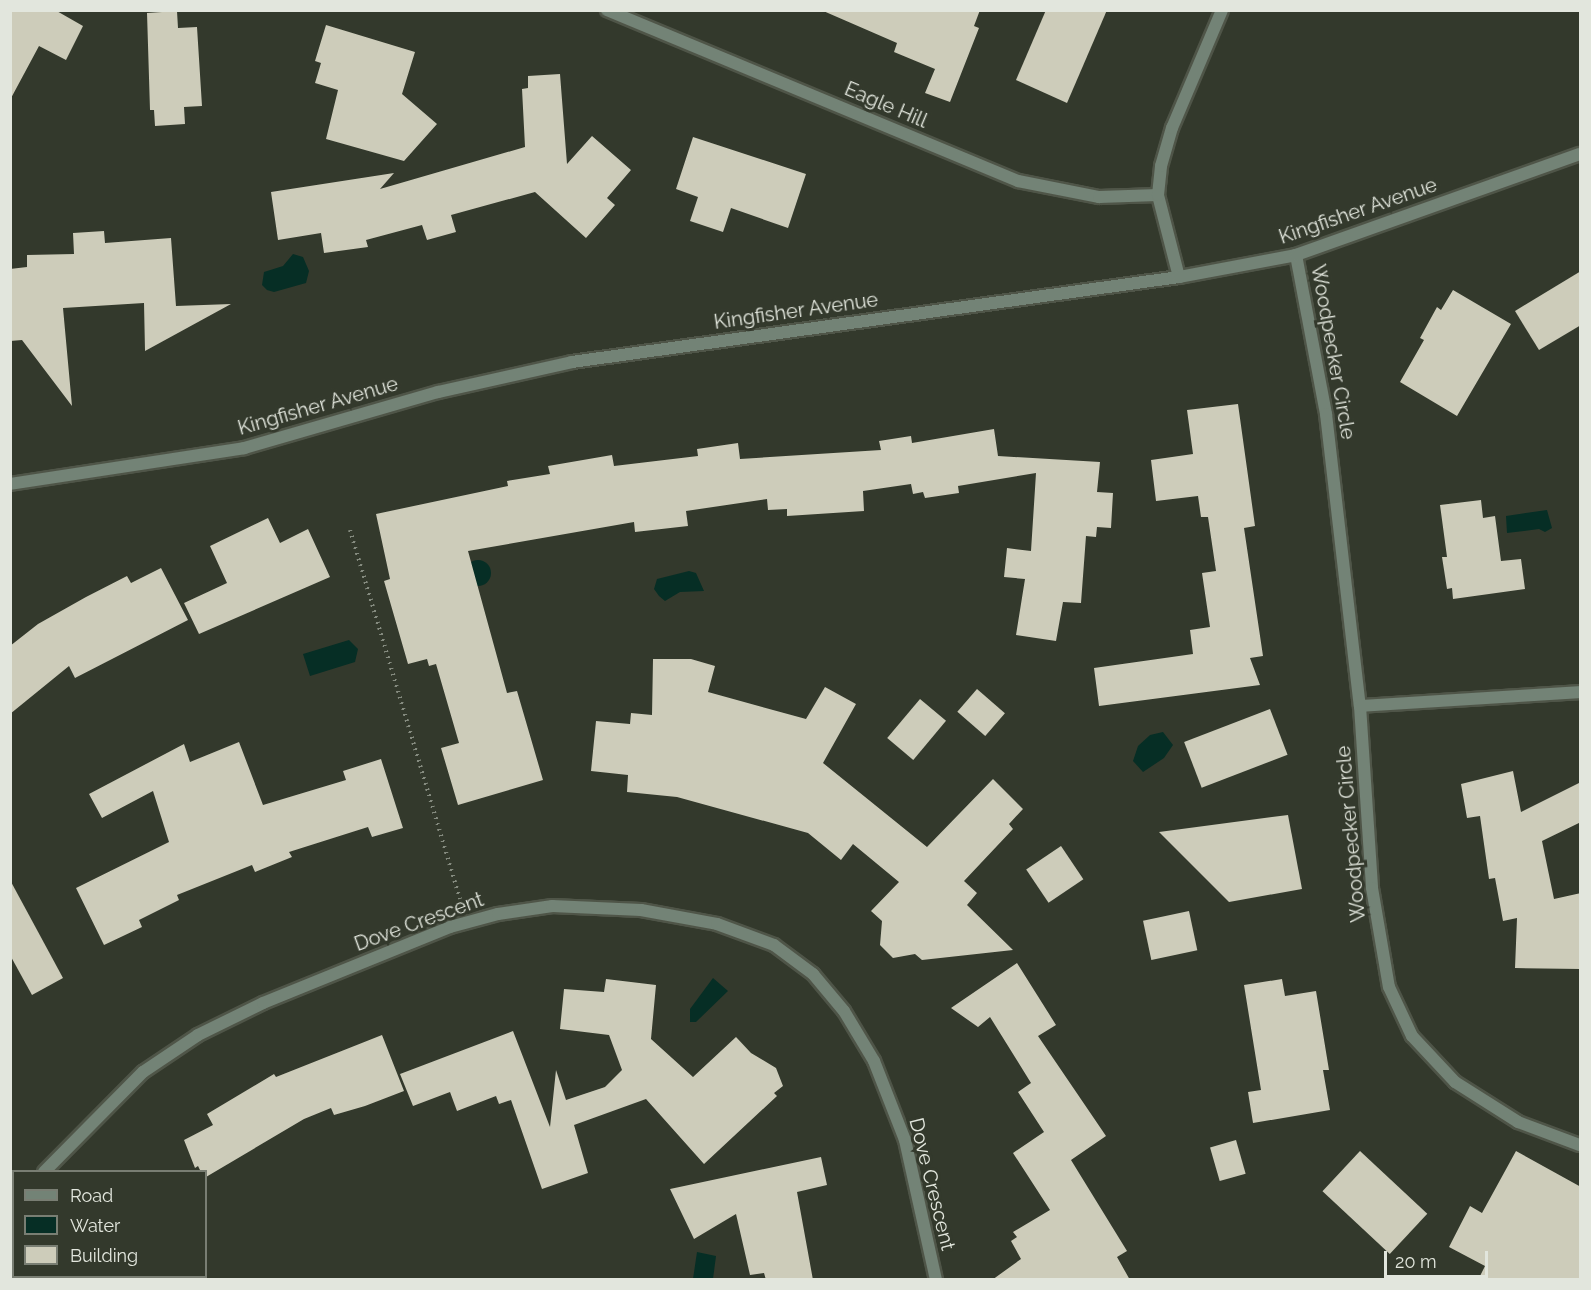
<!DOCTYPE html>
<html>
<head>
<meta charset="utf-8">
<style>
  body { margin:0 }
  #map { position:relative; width:1591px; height:1290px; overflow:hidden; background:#33392c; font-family:Raleway,sans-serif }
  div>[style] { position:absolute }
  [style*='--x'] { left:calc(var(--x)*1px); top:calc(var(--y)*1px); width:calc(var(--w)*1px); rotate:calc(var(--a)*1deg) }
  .water>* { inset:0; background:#062e25 }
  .round { border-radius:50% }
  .building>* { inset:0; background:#cdccba; transform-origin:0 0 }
  .path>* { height:4px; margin-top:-2px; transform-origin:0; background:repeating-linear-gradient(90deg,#858b7f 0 1.5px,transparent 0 6px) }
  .roads { filter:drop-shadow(2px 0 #4f5548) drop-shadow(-2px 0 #4f5548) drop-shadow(0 2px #4f5548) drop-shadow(0 -2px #4f5548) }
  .minor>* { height:12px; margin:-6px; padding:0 6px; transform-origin:6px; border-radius:6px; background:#738376 }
  .tertiary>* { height:12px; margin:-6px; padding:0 6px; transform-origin:6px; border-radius:6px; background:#738376 }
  span { translate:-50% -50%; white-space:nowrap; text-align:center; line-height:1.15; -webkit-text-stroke:6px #33392c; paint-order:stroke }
  .street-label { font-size:20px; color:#e2e6dd }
  .frame { position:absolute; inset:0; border:12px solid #e2e6dd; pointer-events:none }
  .legend { position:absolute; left:12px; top:1170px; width:195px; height:108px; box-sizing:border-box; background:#33392c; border:2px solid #797e73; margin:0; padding:8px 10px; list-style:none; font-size:18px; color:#e2e6dd }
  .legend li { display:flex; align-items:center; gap:12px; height:30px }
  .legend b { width:30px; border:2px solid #797e73 }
  .scale { position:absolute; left:1384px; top:1251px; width:104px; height:27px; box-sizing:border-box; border:3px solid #e2e6dd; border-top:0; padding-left:8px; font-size:18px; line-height:21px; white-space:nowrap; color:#e2e6dd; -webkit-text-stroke:4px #33392c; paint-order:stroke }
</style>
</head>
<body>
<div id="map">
  <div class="water">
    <i style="clip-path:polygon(293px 254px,303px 257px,309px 271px,306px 283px,274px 292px,267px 290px,262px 285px,264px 272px,283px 266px)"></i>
    <i style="clip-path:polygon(1547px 510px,1552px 528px,1545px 532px,1539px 529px,1507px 533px,1506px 516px)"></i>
    <i class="round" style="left:465px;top:560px;width:26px;height:26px"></i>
    <i style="clip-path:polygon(689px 571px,696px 573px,704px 591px,680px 592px,665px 601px,659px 596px,654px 589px,657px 579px)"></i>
    <i style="clip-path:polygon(349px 640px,358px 649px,355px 662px,310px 676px,303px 654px)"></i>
    <i style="clip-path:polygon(1163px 732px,1173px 745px,1164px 758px,1143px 772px,1133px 761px,1138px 746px,1150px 735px)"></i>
    <i style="clip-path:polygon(713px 978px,728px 991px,696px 1022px,690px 1022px,690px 1009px)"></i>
    <i style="clip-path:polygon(697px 1252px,716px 1256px,713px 1279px,693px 1279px)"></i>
  </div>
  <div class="building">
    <i style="clip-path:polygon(10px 10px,55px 10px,83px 26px,66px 60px,39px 46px,10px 100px)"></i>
    <i style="clip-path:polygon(821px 10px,980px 10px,974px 26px,979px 28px,950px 102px,925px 93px,935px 69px,894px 52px,897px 43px)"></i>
    <i style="clip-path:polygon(1046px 10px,1107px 10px,1067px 103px,1016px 80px)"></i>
    <i style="clip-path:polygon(177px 11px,178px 28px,197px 27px,202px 106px,184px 107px,185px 124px,155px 126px,154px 110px,150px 110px,147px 13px)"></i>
    <i style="clip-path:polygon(326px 25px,415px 52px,402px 94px,437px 124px,404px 161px,326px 139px,338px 90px,315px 83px,321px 63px,315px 61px)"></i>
    <i style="clip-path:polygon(560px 74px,567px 164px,592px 136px,631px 170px,607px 198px,615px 205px,586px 238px,535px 192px,451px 215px,456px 232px,427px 240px,422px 225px,366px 240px,368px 247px,324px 253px,321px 233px,278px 240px,271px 192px,394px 173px,380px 189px,525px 147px,522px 89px,528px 88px,528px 76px)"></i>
    <i style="clip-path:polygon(693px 137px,806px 174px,788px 228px,731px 208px,723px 232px,690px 221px,698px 197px,676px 189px)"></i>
    <i style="clip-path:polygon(104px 231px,105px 243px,171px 238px,176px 306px,231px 304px,145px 351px,144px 303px,63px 308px,72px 406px,22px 340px,10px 341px,10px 269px,27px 267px,27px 255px,74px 254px,73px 233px)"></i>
    <i style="clip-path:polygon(1581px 271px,1581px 325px,1539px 350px,1515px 311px)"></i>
    <i style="clip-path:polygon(1453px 290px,1511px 324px,1457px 416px,1400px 382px,1424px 340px,1420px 338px,1437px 307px,1441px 310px)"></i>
    <i style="clip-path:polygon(1238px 404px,1255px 526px,1244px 528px,1263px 656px,1250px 658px,1260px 685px,1099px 706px,1094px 668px,1193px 654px,1190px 630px,1210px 627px,1202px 573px,1216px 571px,1208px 517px,1201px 517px,1198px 496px,1156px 501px,1151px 460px,1193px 454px,1187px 410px)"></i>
    <i style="clip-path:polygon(994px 429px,998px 456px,1100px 462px,1097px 492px,1113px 493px,1111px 528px,1097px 527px,1096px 537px,1086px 536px,1081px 603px,1063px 602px,1056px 641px,1016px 635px,1025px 579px,1004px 577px,1007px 548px,1031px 551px,1036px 473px,958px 486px,959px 493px,925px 498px,923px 492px,913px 494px,911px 484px,863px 491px,864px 511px,787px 516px,787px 509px,768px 510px,767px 499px,686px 511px,688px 526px,635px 532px,634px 522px,468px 551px,507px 693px,517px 691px,543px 780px,458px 805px,441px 748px,459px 743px,436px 664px,429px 666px,427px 659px,408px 664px,384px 581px,390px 579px,376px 514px,508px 486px,507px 481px,550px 474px,548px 466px,612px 455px,614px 466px,698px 456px,697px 449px,738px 443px,740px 459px,881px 450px,879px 441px,911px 436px,912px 443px)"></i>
    <i style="clip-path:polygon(1481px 500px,1483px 518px,1495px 516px,1501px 561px,1521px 559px,1525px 589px,1453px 599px,1452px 588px,1447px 589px,1442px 557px,1447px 557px,1440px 505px)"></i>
    <i style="clip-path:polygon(268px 518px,280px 543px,308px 529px,330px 577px,199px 634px,184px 603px,227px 583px,210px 546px)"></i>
    <i style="clip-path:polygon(161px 568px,188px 620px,75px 678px,69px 666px,10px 714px,10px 646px,38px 624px,86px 597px,127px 576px,131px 583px)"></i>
    <i style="clip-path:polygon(653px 659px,691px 659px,715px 666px,708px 692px,806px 719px,825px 687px,856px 704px,823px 763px,927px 847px,993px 779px,1023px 809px,1009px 824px,1013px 829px,964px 881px,977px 893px,967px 905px,1013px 950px,922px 960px,915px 954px,893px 958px,880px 945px,882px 921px,871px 911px,899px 882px,853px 844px,841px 860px,808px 833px,677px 797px,627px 792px,628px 775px,591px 771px,596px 721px,630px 724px,631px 713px,652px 715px)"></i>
    <i style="left:977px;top:689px;width:37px;height:30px;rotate:41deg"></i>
    <i style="left:920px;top:699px;width:34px;height:51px;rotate:40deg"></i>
    <i style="left:1270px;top:709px;width:49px;height:92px;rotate:69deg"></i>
    <i style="clip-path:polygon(239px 742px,263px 805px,346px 780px,343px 771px,381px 759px,403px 828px,372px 837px,368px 827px,289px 852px,292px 857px,255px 872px,252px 865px,177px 895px,179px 900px,139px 920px,142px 927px,104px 945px,76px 888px,169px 842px,153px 791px,102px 818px,89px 794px,184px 744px,190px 762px)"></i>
    <i style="clip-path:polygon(1513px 771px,1521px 812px,1581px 782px,1581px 822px,1542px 841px,1554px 899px,1581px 893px,1581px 969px,1515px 968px,1517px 918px,1503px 921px,1495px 878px,1489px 879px,1480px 816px,1467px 818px,1461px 784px)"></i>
    <i style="clip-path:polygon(1288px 815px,1302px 889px,1229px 902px,1159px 832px)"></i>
    <i style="left:1061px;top:846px;width:40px;height:42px;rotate:56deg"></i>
    <i style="clip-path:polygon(10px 880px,63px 978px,32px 995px,10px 955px)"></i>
    <i style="left:1189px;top:911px;width:40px;height:47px;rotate:78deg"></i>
    <i style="clip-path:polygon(1017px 963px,1056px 1025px,1038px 1036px,1106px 1136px,1071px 1160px,1127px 1251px,1117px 1257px,1130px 1280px,992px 1280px,1021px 1259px,1011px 1241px,1017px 1237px,1013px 1232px,1050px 1210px,1013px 1153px,1044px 1132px,1018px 1092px,1031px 1083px,990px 1017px,978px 1027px,951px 1008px)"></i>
    <i style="clip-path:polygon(606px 979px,656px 985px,651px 1039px,693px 1077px,736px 1037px,751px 1053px,776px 1068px,783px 1086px,774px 1093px,777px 1096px,704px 1164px,646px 1099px,574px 1125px,588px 1173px,542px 1189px,511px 1100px,499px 1104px,496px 1096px,457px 1111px,450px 1092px,413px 1106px,400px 1074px,513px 1031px,550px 1127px,556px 1070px,566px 1100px,605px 1087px,622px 1070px,609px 1035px,560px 1029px,564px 989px,604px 992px)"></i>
    <i style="clip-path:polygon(1282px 979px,1285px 996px,1316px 991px,1329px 1070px,1323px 1070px,1330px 1110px,1253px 1123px,1248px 1092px,1261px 1090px,1244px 985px)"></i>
    <i style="clip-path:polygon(382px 1035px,404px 1091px,365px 1106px,334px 1115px,331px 1108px,304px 1119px,206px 1177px,206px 1172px,201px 1172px,198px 1166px,195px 1168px,184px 1140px,213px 1125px,207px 1114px,274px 1074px,276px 1077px)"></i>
    <i style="left:1236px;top:1140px;width:35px;height:27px;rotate:74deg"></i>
    <i style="left:1360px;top:1151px;width:92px;height:55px;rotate:43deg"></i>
    <i style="clip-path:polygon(1516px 1151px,1581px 1187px,1581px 1280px,1478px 1280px,1485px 1266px,1449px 1247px,1470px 1206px,1482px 1213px)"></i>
    <i style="clip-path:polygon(821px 1157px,827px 1185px,797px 1192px,813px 1280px,766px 1280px,764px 1273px,750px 1275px,736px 1214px,694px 1239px,670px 1189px)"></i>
  </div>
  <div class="path">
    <i style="--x:350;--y:530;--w:385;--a:73.4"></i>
  </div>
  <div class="roads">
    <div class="minor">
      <i style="--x:607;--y:10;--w:445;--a:22.6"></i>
      <i style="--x:1018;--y:181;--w:83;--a:11.2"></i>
      <i style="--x:1099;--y:197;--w:59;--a:-1.9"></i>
      <i style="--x:1296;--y:255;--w:162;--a:79.3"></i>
      <i style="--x:1326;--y:414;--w:294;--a:83.4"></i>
      <i style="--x:1360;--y:706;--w:182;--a:86.2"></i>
      <i style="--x:1372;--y:888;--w:100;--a:80.3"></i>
      <i style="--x:1389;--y:987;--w:54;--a:64.9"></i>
      <i style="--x:1412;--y:1036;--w:63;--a:46.9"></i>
      <i style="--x:1455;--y:1082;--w:75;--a:32.4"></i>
      <i style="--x:1518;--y:1122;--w:66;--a:20.4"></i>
      <i style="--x:1179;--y:277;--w:85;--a:-104.4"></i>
      <i style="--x:1158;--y:195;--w:29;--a:-84"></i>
      <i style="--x:1161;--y:166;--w:40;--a:-74"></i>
      <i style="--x:1172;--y:128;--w:128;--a:-67"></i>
      <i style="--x:1360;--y:706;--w:220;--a:-3.6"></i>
      <i style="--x:44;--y:1172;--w:141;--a:-45.3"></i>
      <i style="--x:143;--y:1072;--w:66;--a:-33.9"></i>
      <i style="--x:198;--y:1035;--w:72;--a:-26.2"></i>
      <i style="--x:263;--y:1003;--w:202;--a:-22.1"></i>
      <i style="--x:450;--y:927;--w:50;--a:-15.2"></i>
      <i style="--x:498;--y:914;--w:55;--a:-8.4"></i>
      <i style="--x:552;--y:906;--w:89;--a:2.6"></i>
      <i style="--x:641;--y:910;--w:77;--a:10.4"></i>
      <i style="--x:717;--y:924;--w:61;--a:20.2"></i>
      <i style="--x:774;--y:945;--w:49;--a:36.6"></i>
      <i style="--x:813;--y:974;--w:48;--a:50"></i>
      <i style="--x:844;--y:1011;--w:58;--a:59"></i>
      <i style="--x:874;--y:1061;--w:85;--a:68.6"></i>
      <i style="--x:905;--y:1140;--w:143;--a:77.5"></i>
      <i style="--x:10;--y:1207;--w:5;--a:-37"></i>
    </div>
    <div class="tertiary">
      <i style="--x:10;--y:484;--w:237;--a:-8.7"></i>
      <i style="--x:244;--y:448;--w:202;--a:-16.1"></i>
      <i style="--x:438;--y:392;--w:137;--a:-12.6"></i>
      <i style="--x:572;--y:362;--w:613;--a:-7.97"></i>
      <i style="--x:1179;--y:277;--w:119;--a:-10.6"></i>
      <i style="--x:1296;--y:255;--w:301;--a:-19.6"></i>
    </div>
  </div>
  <div class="street-label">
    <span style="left:886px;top:105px;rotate:23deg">Eagle Hill</span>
    <span style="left:1358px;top:211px;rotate:-19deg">Kingfisher Avenue</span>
    <span style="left:796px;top:311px;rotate:-8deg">Kingfisher Avenue</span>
    <span style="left:1333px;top:352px;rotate:80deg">Woodpecker Circle</span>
    <span style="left:318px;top:406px;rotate:-16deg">Kingfisher Avenue</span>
    <span style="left:1351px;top:834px;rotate:-95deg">Woodpecker Circle</span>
    <span style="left:419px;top:922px;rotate:-20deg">Dove Crescent</span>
    <span style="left:932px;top:1184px;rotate:76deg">Dove Crescent</span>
  </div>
  <div class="frame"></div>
  <ul class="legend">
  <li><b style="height:8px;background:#738376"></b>Road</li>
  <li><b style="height:16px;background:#062e25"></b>Water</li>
  <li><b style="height:16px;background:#cdccba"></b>Building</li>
  </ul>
  <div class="scale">20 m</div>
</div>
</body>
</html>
